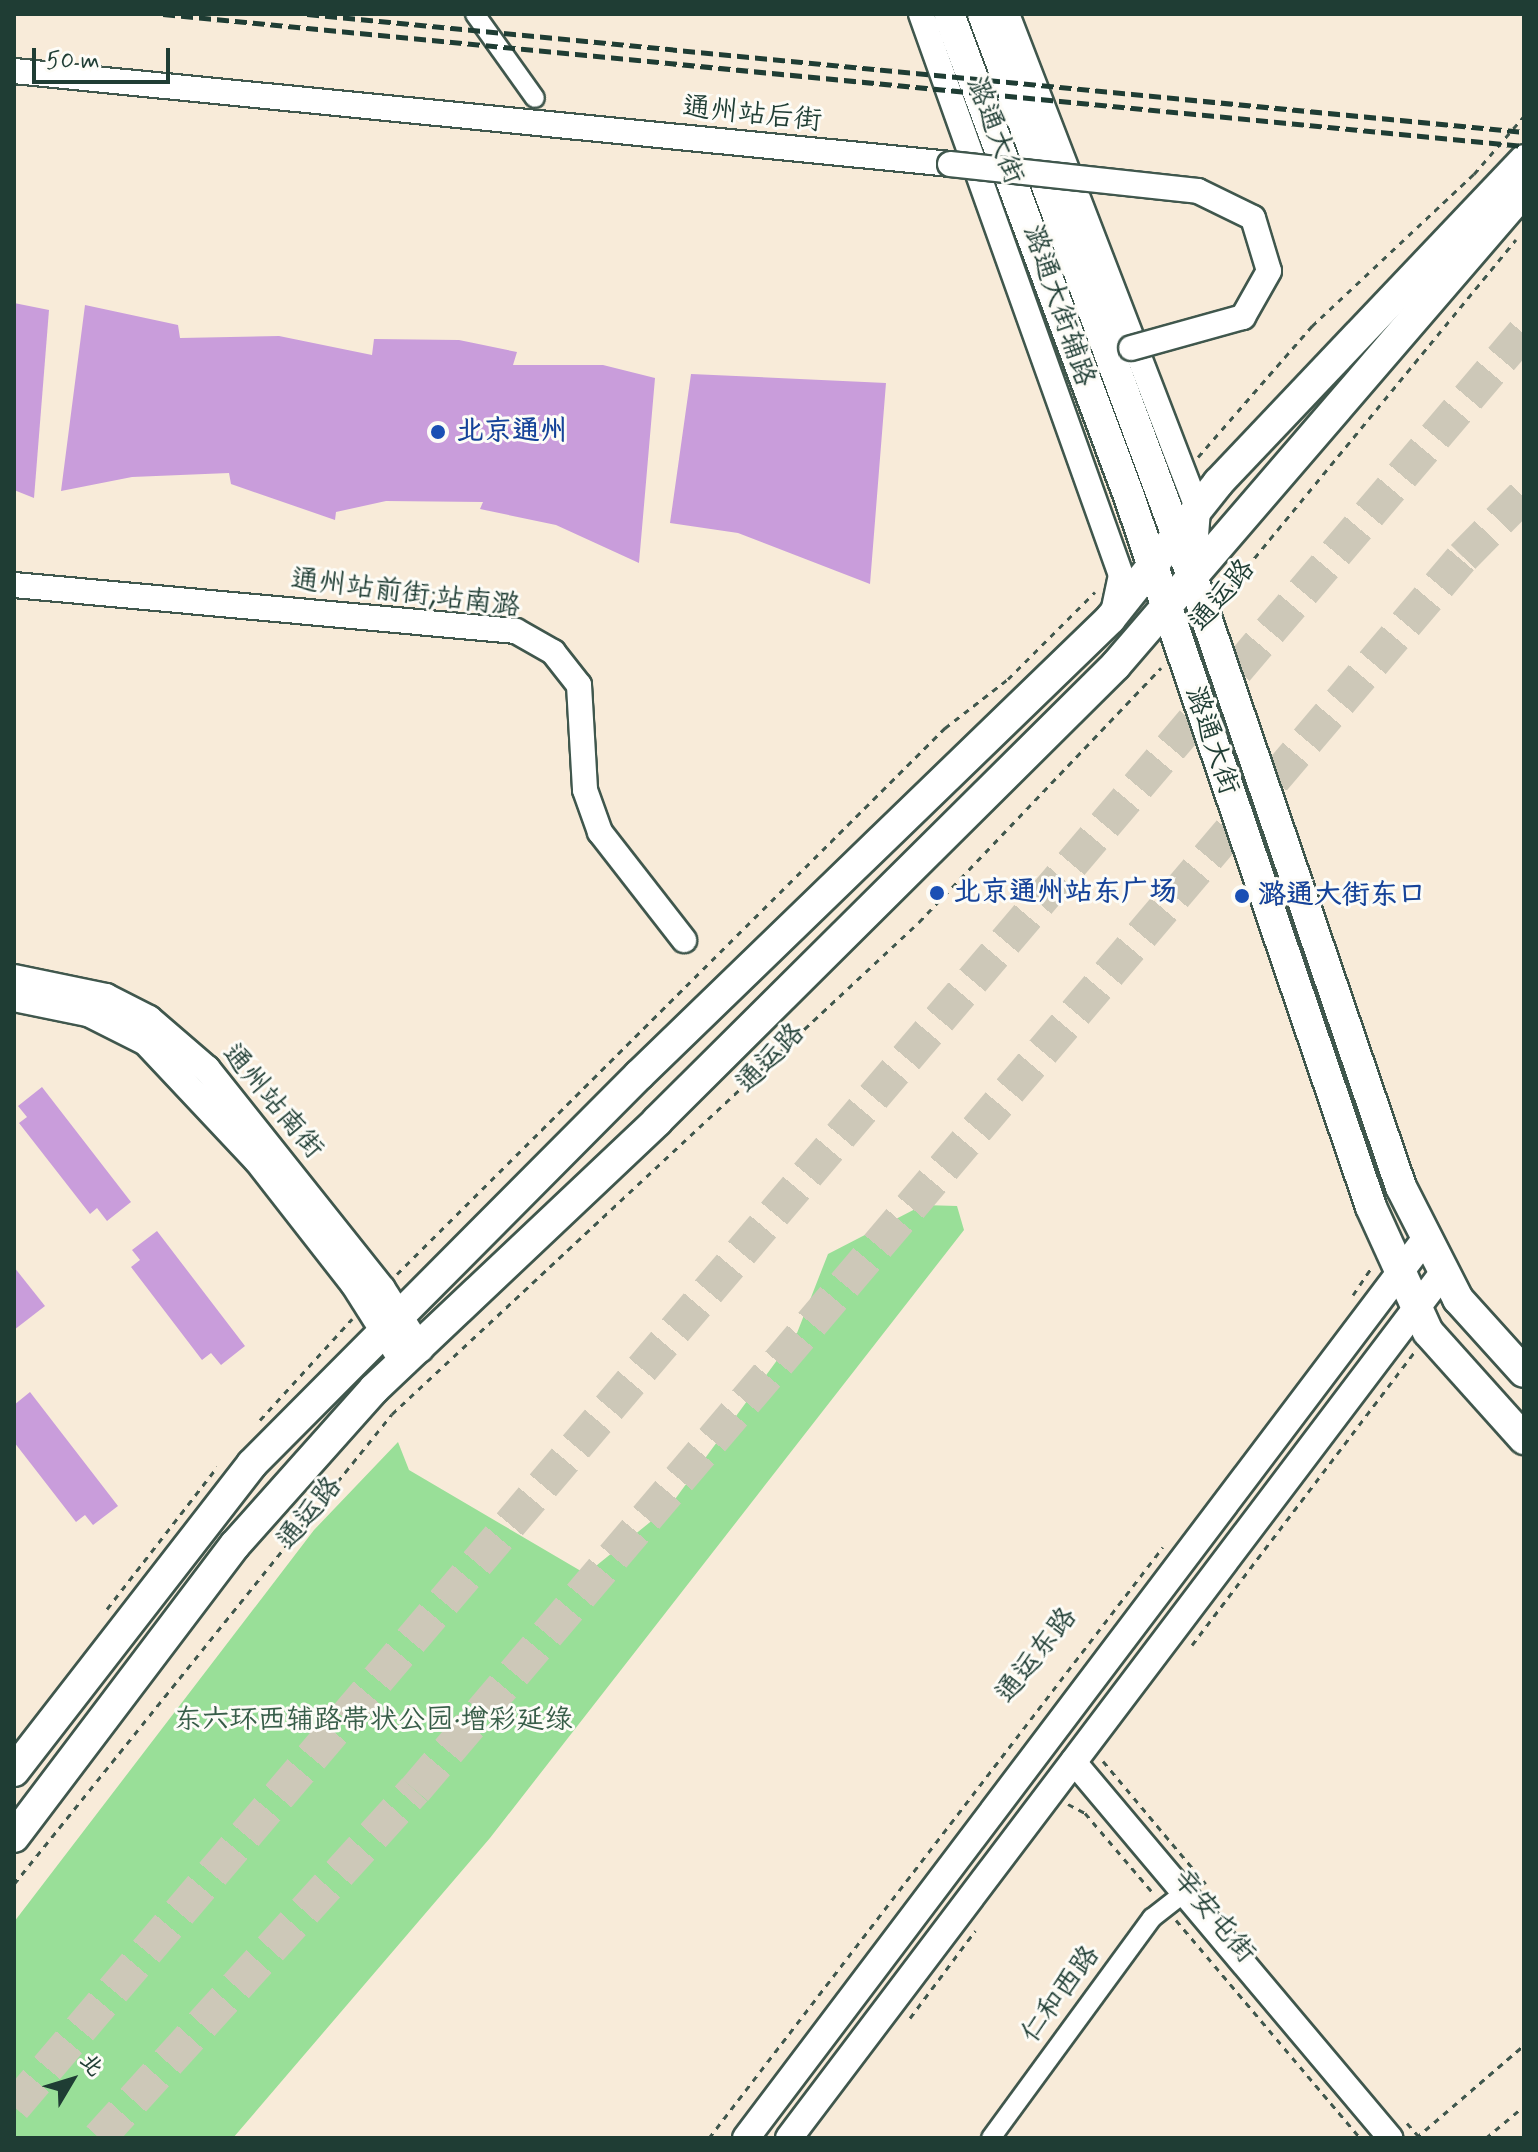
<!DOCTYPE html>
<html>
<head>
<meta charset="utf-8">
<style>
  body { margin:0 }
  #map { position:relative; width:1538px; height:2152px; overflow:hidden; background:#f8ebd9; font-family:Mynerve,"LXGW WenKai TC",sans-serif }
  div>[style] { position:absolute }
  [style*='--x'] { left:calc(var(--x)*1px); top:calc(var(--y)*1px); width:calc(var(--w)*1px); rotate:calc(var(--a)*1deg) }
  .green>* { inset:0; background:#99df98 }
  .building>* { inset:0; background:#c99ddb }
  .motorway-tunnel>* { height:34px; margin-top:-17px; transform-origin:0; background:repeating-linear-gradient(90deg,#cdc8b8 0 34px,transparent 0 51px) }
  .path>* { height:3px; margin-top:-1.5px; transform-origin:0; background:repeating-linear-gradient(90deg,#40574d 0 6px,transparent 0 12px) }
  .roads { filter:drop-shadow(2px 0 #40574d) drop-shadow(-2px 0 #40574d) drop-shadow(0 2px #40574d) drop-shadow(0 -2px #40574d) }
  .minor>* { height:18px; margin:-9px; padding:0 9px; transform-origin:9px; border-radius:9px; background:#fff }
  .tertiary>* { height:24px; margin:-12px; padding:0 12px; transform-origin:12px; border-radius:12px; background:#fff }
  .secondary>* { height:26px; margin:-13px; padding:0 13px; transform-origin:13px; border-radius:13px; background:#fff }
  .primary>* { height:30px; margin:-15px; padding:0 15px; transform-origin:15px; border-radius:15px; background:#fff }
  .rail>* { height:5px; margin-top:-2.5px; transform-origin:0; background:repeating-linear-gradient(90deg,#1f3d34 0 12px,transparent 0 18px) }
  .bridges { filter:drop-shadow(2px 0 #40574d) drop-shadow(-2px 0 #40574d) drop-shadow(0 2px #40574d) drop-shadow(0 -2px #40574d) }
  .tertiary-bridge>* { height:24px; margin:-12px; padding:0 12px; transform-origin:12px; border-radius:12px; background:#fff }
  .dots>* { width:22px; height:22px; translate:-50% -50%; box-sizing:border-box; border:4px solid #fdfcf7; border-radius:50% }
  span { translate:-50% -50%; white-space:nowrap; text-align:center; line-height:1.15; -webkit-text-stroke:6px #fdfcf7; paint-order:stroke }
  .street-label { font-size:28px; color:#1f3d34 }
  .transit-label { font-size:28px; color:#164399; font-weight:700 }
  .left { translate:0 -50%; text-align:left }
  .park-label { font-size:28px; color:#375d48 }
  .frame { position:absolute; inset:0; border:16px solid #1f3d34; pointer-events:none }
  .north { position:absolute; left:32px; top:2040px; width:80px; height:80px; -webkit-text-stroke:6px #fdfcf7; paint-order:stroke; rotate:52deg; font-size:22px; font-weight:700; line-height:32px; text-align:center; color:#1f3d34 }
  .north::after { content:''; display:block; margin:auto; width:28px; height:36px; background:#1f3d34; clip-path:polygon(50% 0,100% 100%,50% 72%,0 100%) }
  .scale { position:absolute; left:32px; top:48px; width:138px; height:36px; box-sizing:border-box; border:4px solid #1f3d34; border-top:0; padding-left:10px; font-size:24px; line-height:28px; white-space:nowrap; color:#1f3d34; -webkit-text-stroke:6px #fdfcf7; paint-order:stroke }
</style>
</head>
<body>
<div id="map">
  <div class="green">
    <i style="clip-path:polygon(923px 1205px,957px 1206px,964px 1230px,490px 1838px,233px 2138px,14px 2138px,14px 1922px,314px 1530px,398px 1442px,409px 1470px,586px 1574px,670px 1506px,797px 1333px,828px 1254px)"></i>
  </div>
  <div class="building">
    <i style="clip-path:polygon(14px 303px,49px 310px,34px 498px,14px 490px)"></i>
    <i style="clip-path:polygon(85px 305px,178px 325px,180px 338px,279px 336px,372px 355px,374px 339px,459px 340px,517px 352px,513px 365px,603px 365px,655px 378px,639px 563px,556px 525px,480px 509px,483px 502px,386px 501px,336px 512px,335px 520px,231px 484px,229px 473px,132px 477px,61px 491px)"></i>
    <i style="clip-path:polygon(691px 374px,886px 383px,870px 584px,738px 533px,670px 523px)"></i>
    <i style="clip-path:polygon(42px 1087px,131px 1202px,107px 1221px,97px 1208px,90px 1214px,19px 1123px,27px 1117px,18px 1106px)"></i>
    <i style="clip-path:polygon(157px 1231px,245px 1346px,221px 1365px,211px 1353px,202px 1360px,131px 1267px,140px 1260px,132px 1250px)"></i>
    <i style="clip-path:polygon(14px 1267px,45px 1306px,14px 1330px)"></i>
    <i style="clip-path:polygon(30px 1392px,118px 1506px,93px 1525px,85px 1515px,76px 1522px,14px 1442px,14px 1405px)"></i>
  </div>
  <div class="motorway-tunnel">
    <i style="--x:14;--y:2107;--w:2330;--a:-49.61"></i>
    <i style="--x:99;--y:2138;--w:470;--a:-47.8"></i>
    <i style="--x:415;--y:1790;--w:1618;--a:-49.64"></i>
    <i style="--x:1463;--y:557;--w:87;--a:-45.5"></i>
  </div>
  <div class="path">
    <i style="--x:1198;--y:457;--w:174;--a:-49"></i>
    <i style="--x:1312;--y:326;--w:222;--a:-43.2"></i>
    <i style="--x:1474;--y:174;--w:77;--a:-49.2"></i>
    <i style="--x:1224;--y:595;--w:460;--a:-50.6"></i>
    <i style="--x:397;--y:1274;--w:774;--a:-44.9"></i>
    <i style="--x:945;--y:728;--w:80;--a:-37.9"></i>
    <i style="--x:1008;--y:679;--w:123;--a:-45"></i>
    <i style="--x:1353;--y:1295;--w:32;--a:-56"></i>
    <i style="--x:260;--y:1420;--w:137;--a:-47.7"></i>
    <i style="--x:107;--y:1609;--w:180;--a:-52.2"></i>
    <i style="--x:1192;--y:1645;--w:369;--a:-52.8"></i>
    <i style="--x:1103;--y:1761;--w:160;--a:50.1"></i>
    <i style="--x:1068;--y:1804;--w:19;--a:28"></i>
    <i style="--x:1085;--y:1813;--w:105;--a:49.6"></i>
    <i style="--x:14;--y:1884;--w:603;--a:-51.19"></i>
    <i style="--x:392;--y:1414;--w:721;--a:-43.03"></i>
    <i style="--x:919;--y:922;--w:351;--a:-46.4"></i>
    <i style="--x:1176;--y:1920;--w:285;--a:49.8"></i>
    <i style="--x:910;--y:2018;--w:109;--a:-53.2"></i>
    <i style="--x:1407;--y:2123;--w:20;--a:49"></i>
    <i style="--x:709;--y:2138;--w:745;--a:-52.47"></i>
    <i style="--x:1416;--y:2138;--w:143;--a:-40.7"></i>
    <i style="--x:1486;--y:2138;--w:50;--a:-40.1"></i>
  </div>
  <div class="roads">
    <div class="minor">
      <i style="--x:475;--y:14;--w:103;--a:54.5"></i>
      <i style="--x:991;--y:2138;--w:273;--a:-53.8"></i>
      <i style="--x:1152;--y:1918;--w:41;--a:-38"></i>
    </div>
    <div class="tertiary">
      <i style="--x:921;--y:14;--w:596;--a:70.38"></i>
      <i style="--x:1121;--y:575;--w:38;--a:102"></i>
      <i style="--x:1007;--y:14;--w:532;--a:68.94"></i>
      <i style="--x:1198;--y:510;--w:64;--a:94.5"></i>
      <i style="--x:14;--y:71;--w:941;--a:5.67"></i>
      <i style="--x:14;--y:585;--w:504;--a:5.24"></i>
      <i style="--x:516;--y:631;--w:43;--a:29.6"></i>
      <i style="--x:553;--y:652;--w:42;--a:51.8"></i>
      <i style="--x:579;--y:685;--w:105;--a:86.7"></i>
      <i style="--x:585;--y:790;--w:45;--a:70.3"></i>
      <i style="--x:600;--y:832;--w:137;--a:52.1"></i>
      <i style="--x:1073;--y:1761;--w:493;--a:49.9"></i>
    </div>
    <div class="secondary">
      <i style="--x:14;--y:978;--w:94;--a:11.7"></i>
      <i style="--x:106;--y:997;--w:48;--a:27.1"></i>
      <i style="--x:149;--y:1019;--w:77;--a:40.8"></i>
      <i style="--x:207;--y:1069;--w:281;--a:51.5"></i>
      <i style="--x:382;--y:1289;--w:71;--a:57.7"></i>
      <i style="--x:14;--y:998;--w:76;--a:11.5"></i>
      <i style="--x:88;--y:1013;--w:65;--a:26.6"></i>
      <i style="--x:146;--y:1042;--w:162;--a:46.8"></i>
      <i style="--x:257;--y:1160;--w:157;--a:52"></i>
      <i style="--x:354;--y:1284;--w:93;--a:57.7"></i>
      <i style="--x:746;--y:2138;--w:1128;--a:-52.93"></i>
      <i style="--x:789;--y:2138;--w:1084;--a:-52.91"></i>
    </div>
    <div class="primary">
      <i style="--x:949;--y:14;--w:515;--a:69.52"></i>
      <i style="--x:1129;--y:496;--w:751;--a:71.2"></i>
      <i style="--x:1371;--y:1207;--w:137;--a:65.5"></i>
      <i style="--x:1428;--y:1332;--w:144;--a:48.1"></i>
      <i style="--x:983;--y:14;--w:600;--a:69.6"></i>
      <i style="--x:1192;--y:576;--w:646;--a:71.12"></i>
      <i style="--x:1401;--y:1187;--w:126;--a:63"></i>
      <i style="--x:1458;--y:1299;--w:98;--a:47.9"></i>
      <i style="--x:14;--y:1771;--w:388;--a:-52.2"></i>
      <i style="--x:252;--y:1464;--w:549;--a:-45.15"></i>
      <i style="--x:639;--y:1075;--w:656;--a:-44.07"></i>
      <i style="--x:1110;--y:619;--w:174;--a:-51.5"></i>
      <i style="--x:1218;--y:483;--w:445;--a:-46.5"></i>
      <i style="--x:14;--y:1837;--w:366;--a:-52.9"></i>
      <i style="--x:235;--y:1545;--w:209;--a:-48.3"></i>
      <i style="--x:374;--y:1389;--w:390;--a:-43.4"></i>
      <i style="--x:657;--y:1121;--w:647;--a:-44.81"></i>
      <i style="--x:1116;--y:665;--w:625;--a:-49.28"></i>
    </div>
  </div>
  <div class="rail">
    <i style="--x:163;--y:14;--w:1367;--a:5.54"></i>
    <i style="--x:307;--y:14;--w:1223;--a:5.54"></i>
  </div>
  <div class="bridges">
    <div class="tertiary-bridge">
      <i style="--x:950;--y:164;--w:249;--a:6.2"></i>
      <i style="--x:1198;--y:191;--w:61;--a:26.1"></i>
      <i style="--x:1253;--y:218;--w:55;--a:73.2"></i>
      <i style="--x:1269;--y:271;--w:53;--a:119.5"></i>
      <i style="--x:1243;--y:317;--w:116;--a:164.5"></i>
    </div>
  </div>
  <div class="dots">
    <i style="left:438px;top:432px;background:#1a4fb4"></i>
    <i style="left:937px;top:893px;background:#1a4fb4"></i>
    <i style="left:1242px;top:896px;background:#1a4fb4"></i>
  </div>
  <div class="street-label">
    <span style="left:752px;top:115px;rotate:6deg">通州站后街</span>
    <span style="left:994px;top:131px;rotate:69deg">潞通大街</span>
    <span style="left:1058px;top:306px;rotate:71deg">潞通大街辅路</span>
    <span style="left:405px;top:594px;rotate:7deg">通州站前街;站南潞</span>
    <span style="left:1223px;top:596px;rotate:-50deg">通运路</span>
    <span style="left:1211px;top:741px;rotate:71deg">潞通大街</span>
    <span style="left:771px;top:1059px;rotate:-46deg">通运路</span>
    <span style="left:272px;top:1102px;rotate:50deg">通州站南街</span>
    <span style="left:310px;top:1514px;rotate:-51deg">通运路</span>
    <span style="left:1037px;top:1656px;rotate:-52deg">通运东路</span>
    <span style="left:1213px;top:1917px;rotate:50deg">辛安屯街</span>
    <span style="left:1061px;top:1995px;rotate:-54deg">仁和西路</span>
  </div>
  <div class="transit-label">
    <span class="left" style="left:456px;top:432px">北京通州</span>
    <span class="left" style="left:953px;top:893px">北京通州站东广场</span>
    <span class="left" style="left:1258px;top:896px">潞通大街东口</span>
  </div>
  <div class="park-label">
    <span style="left:373px;top:1721px">东六环西辅路带状公园·增彩延绿</span>
  </div>
  <div class="frame"></div>
  <div class="north">北</div>
  <div class="scale">50 m</div>
</div>
</body>
</html>
